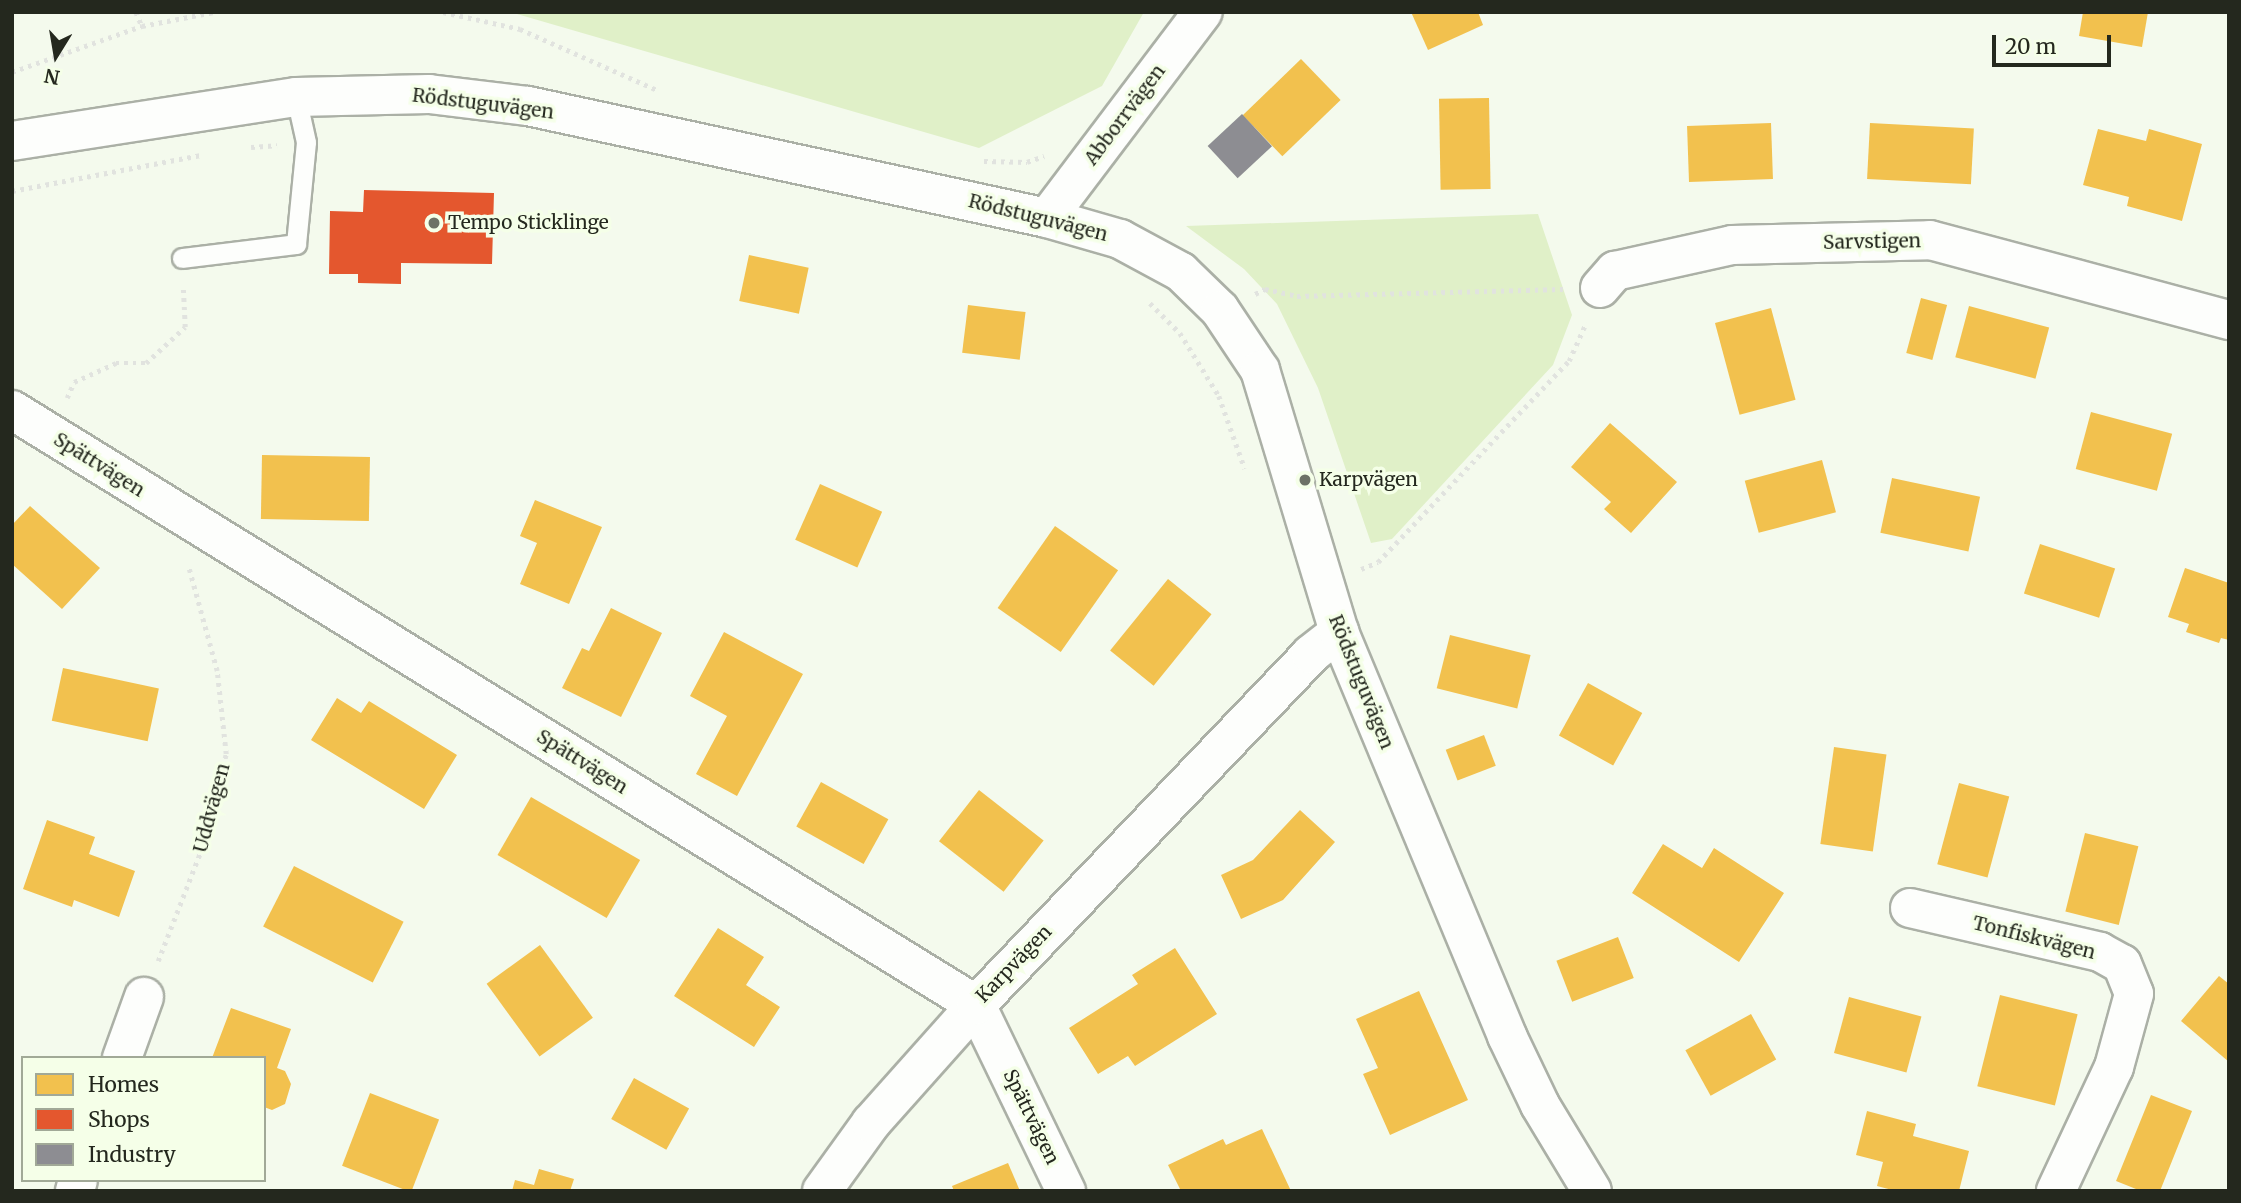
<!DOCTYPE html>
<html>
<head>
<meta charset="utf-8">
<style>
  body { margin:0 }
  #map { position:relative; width:2241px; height:1203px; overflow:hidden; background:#f4faed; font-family:Merriweather,serif }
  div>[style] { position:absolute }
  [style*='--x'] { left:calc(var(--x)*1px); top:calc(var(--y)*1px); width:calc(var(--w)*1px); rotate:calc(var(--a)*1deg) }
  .green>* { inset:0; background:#e0f0c8 }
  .homes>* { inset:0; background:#f2c14e; transform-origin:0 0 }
  .shops>* { inset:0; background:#e4572e }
  .industry>* { inset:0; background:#8d8d92; transform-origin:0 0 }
  .path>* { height:4.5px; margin-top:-2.25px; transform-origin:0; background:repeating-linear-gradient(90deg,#e1e3df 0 3.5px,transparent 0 8.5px) }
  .roads { filter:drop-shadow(2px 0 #abb0a6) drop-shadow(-2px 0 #abb0a6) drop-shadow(0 2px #abb0a6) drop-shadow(0 -2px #abb0a6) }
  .lane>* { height:19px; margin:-9.5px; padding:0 9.5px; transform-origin:9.5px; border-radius:9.5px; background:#fdfefc }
  .street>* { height:38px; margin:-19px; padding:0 19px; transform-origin:19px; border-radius:19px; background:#fdfefc }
  .secondary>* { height:38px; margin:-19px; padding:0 19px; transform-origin:19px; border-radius:19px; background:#fdfefc }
  .dots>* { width:19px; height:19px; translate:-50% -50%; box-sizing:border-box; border:4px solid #f5ffe8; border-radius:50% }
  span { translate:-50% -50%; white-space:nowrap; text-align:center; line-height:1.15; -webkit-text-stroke:7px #f5ffe8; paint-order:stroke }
  .street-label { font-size:19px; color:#24281e }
  .poi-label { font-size:19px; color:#24281e }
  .left { translate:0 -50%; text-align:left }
  .frame { position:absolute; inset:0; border:14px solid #24281e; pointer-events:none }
  .legend { position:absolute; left:21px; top:1056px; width:245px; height:126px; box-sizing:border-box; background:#f5ffe8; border:2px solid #a1a997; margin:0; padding:9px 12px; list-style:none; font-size:21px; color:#24281e }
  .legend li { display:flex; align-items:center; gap:14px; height:35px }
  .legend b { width:35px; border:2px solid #a1a997 }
  .north { position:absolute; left:21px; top:21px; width:70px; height:70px; -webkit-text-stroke:5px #f5ffe8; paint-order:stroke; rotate:191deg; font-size:19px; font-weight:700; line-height:28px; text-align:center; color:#24281e }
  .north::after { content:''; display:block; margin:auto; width:24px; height:32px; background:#24281e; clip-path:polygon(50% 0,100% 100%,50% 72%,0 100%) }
  .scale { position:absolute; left:1992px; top:35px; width:119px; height:32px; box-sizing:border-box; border:4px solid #24281e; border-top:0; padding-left:9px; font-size:21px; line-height:24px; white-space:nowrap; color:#24281e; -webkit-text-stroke:5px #f5ffe8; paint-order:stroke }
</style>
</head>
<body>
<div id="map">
  <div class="green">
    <i style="clip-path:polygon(510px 12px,1144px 12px,1102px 86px,979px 148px)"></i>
    <i style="clip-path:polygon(1538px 214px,1572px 315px,1553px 365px,1392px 539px,1371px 543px,1318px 388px,1277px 304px,1244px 269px,1186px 226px)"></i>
  </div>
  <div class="homes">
    <i style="clip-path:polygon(1411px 12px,1478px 12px,1483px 25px,1428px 50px)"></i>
    <i style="clip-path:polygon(2083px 12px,2148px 12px,2142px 47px,2079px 36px)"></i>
    <i style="left:1301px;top:59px;width:57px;height:81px;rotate:46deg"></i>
    <i style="left:1489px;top:98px;width:91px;height:50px;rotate:89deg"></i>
    <i style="left:1771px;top:123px;width:56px;height:84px;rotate:88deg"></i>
    <i style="left:1870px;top:123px;width:104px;height:56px;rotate:3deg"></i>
    <i style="clip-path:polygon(2098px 129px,2146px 141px,2149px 129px,2202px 144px,2182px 221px,2127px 206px,2129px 197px,2083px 185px)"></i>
    <i style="left:749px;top:255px;width:61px;height:47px;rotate:12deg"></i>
    <i style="left:1921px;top:298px;width:27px;height:57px;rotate:15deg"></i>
    <i style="left:968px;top:305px;width:58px;height:48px;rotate:7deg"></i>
    <i style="left:1969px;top:306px;width:83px;height:53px;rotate:15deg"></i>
    <i style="left:1771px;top:308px;width:95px;height:58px;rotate:75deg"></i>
    <i style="left:2091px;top:412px;width:84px;height:59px;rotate:15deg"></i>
    <i style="clip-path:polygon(1610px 423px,1677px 482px,1631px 533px,1604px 509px,1611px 502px,1571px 467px)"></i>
    <i style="left:262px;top:455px;width:108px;height:64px;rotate:1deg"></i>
    <i style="left:1822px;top:460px;width:54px;height:80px;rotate:75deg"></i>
    <i style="left:1892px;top:478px;width:90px;height:56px;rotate:12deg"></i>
    <i style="left:820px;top:484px;width:68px;height:61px;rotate:24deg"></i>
    <i style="clip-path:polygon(535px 500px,602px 527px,569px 604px,520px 584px,537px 543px,520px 536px)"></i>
    <i style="clip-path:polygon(30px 506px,100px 568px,62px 609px,12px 564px,12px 525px)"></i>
    <i style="left:1055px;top:526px;width:77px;height:100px;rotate:35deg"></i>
    <i style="left:2040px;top:544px;width:79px;height:52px;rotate:18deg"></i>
    <i style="clip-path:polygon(2185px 568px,2229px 583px,2229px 640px,2221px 638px,2219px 643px,2186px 632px,2189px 624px,2168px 617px)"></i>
    <i style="left:1168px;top:579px;width:56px;height:92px;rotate:39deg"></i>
    <i style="clip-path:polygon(611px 608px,662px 633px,621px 717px,562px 688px,582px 648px,589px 651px)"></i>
    <i style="clip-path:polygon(724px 632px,803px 674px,737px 796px,696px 774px,727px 716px,690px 696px)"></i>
    <i style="left:1450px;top:635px;width:83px;height:55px;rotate:14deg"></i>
    <i style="left:63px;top:668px;width:98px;height:54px;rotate:12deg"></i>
    <i style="left:1588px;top:683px;width:62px;height:60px;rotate:29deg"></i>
    <i style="clip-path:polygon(337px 698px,361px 713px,369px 701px,457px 755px,424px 809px,311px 740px)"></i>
    <i style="left:1484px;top:735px;width:33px;height:41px;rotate:69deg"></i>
    <i style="left:1834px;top:747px;width:53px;height:98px;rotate:8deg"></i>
    <i style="left:821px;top:782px;width:77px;height:51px;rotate:29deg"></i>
    <i style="left:1959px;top:783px;width:52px;height:84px;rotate:15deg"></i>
    <i style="left:979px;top:790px;width:82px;height:65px;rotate:38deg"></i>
    <i style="left:531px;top:797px;width:126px;height:67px;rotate:30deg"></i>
    <i style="clip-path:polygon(1300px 810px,1335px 842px,1283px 900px,1241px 919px,1221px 875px,1253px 860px)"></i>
    <i style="clip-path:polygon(47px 820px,95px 837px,89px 854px,135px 871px,119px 917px,74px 900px,72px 907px,23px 889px)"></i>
    <i style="left:2085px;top:833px;width:55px;height:81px;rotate:14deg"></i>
    <i style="clip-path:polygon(1663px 844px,1702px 868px,1714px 848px,1784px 893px,1739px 962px,1632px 893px)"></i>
    <i style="left:294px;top:866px;width:123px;height:68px;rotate:27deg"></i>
    <i style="clip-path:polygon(718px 928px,764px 957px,746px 985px,780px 1007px,754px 1047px,674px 996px)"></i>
    <i style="left:1618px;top:937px;width:44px;height:66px;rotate:69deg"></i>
    <i style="left:540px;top:945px;width:90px;height:66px;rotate:54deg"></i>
    <i style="clip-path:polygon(1175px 948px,1217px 1014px,1135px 1066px,1128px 1056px,1098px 1074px,1069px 1028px,1138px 984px,1132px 975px)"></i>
    <i style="clip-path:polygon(2219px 976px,2229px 984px,2229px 1062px,2181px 1021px)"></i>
    <i style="clip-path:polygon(1419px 991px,1468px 1100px,1390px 1135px,1363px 1074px,1378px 1068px,1356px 1019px)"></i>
    <i style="left:2000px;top:995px;width:80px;height:94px;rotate:14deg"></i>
    <i style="left:1849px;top:997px;width:75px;height:58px;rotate:15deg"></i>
    <i style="clip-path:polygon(231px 1008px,291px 1029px,277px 1068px,285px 1071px,291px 1084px,285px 1104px,272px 1110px,264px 1107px,264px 1058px,212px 1058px)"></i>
    <i style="left:1751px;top:1014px;width:52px;height:75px;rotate:61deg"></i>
    <i style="left:634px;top:1078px;width:63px;height:47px;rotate:29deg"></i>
    <i style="left:370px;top:1093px;width:74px;height:78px;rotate:21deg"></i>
    <i style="clip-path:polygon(2151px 1095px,2192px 1111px,2160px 1191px,2141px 1191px,2116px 1181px)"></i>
    <i style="clip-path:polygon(1867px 1111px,1916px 1124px,1913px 1136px,1969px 1151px,1959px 1191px,1896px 1191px,1877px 1186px,1883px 1162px,1856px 1155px)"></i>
    <i style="clip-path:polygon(1262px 1129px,1291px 1191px,1181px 1191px,1168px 1165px,1223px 1139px,1226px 1145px)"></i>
    <i style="clip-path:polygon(1008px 1163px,1020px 1191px,954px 1191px,952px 1186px)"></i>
    <i style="clip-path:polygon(539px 1169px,574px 1179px,570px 1191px,512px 1191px,515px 1180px,534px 1185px)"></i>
  </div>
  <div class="shops">
    <i style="clip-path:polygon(364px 190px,494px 193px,492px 264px,401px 263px,401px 284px,358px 283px,358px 274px,329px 274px,330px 211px,363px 212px)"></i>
  </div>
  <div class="industry">
    <i style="left:1242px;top:114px;width:44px;height:47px;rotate:47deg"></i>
  </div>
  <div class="path">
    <i style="--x:136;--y:12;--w:15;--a:67"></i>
    <i style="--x:443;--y:12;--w:79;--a:12.4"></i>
    <i style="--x:520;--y:29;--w:152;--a:24"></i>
    <i style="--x:12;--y:72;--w:138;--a:-19.5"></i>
    <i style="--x:142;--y:26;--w:73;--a:-11"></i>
    <i style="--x:251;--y:147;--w:26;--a:-4"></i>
    <i style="--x:984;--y:161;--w:43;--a:1.3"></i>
    <i style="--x:1027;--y:162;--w:18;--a:-19"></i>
    <i style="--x:12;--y:191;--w:191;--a:-10.8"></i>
    <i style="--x:1255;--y:294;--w:11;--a:-27"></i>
    <i style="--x:1265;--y:289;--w:33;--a:12"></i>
    <i style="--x:1297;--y:296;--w:266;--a:-1.5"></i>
    <i style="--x:1150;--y:303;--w:42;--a:45"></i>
    <i style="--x:1180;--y:333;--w:74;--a:58.2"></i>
    <i style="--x:1219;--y:396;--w:77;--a:70.4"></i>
    <i style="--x:67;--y:398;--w:17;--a:-66"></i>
    <i style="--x:74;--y:382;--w:46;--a:-24.3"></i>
    <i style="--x:116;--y:363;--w:30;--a:0"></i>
    <i style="--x:146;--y:363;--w:53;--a:-42.7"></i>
    <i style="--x:185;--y:327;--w:41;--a:-92.8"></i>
    <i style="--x:1361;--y:569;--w:18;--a:-22"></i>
    <i style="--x:1378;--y:562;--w:277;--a:-46.5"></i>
    <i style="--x:1569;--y:361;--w:42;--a:-65.9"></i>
    <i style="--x:158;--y:961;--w:137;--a:-68.7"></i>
    <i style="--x:208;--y:833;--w:81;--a:-77.2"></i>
    <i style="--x:226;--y:754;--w:83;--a:-96.2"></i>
    <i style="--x:217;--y:671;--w:110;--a:-105.3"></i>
  </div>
  <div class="roads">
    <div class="lane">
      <i style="--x:182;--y:258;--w:115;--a:-7"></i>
      <i style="--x:296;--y:244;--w:102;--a:-84.4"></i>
      <i style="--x:306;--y:142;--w:46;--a:-102.5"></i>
    </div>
    <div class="street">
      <i style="--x:1047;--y:218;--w:258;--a:-52.9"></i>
      <i style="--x:1600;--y:288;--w:23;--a:-49"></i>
      <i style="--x:1615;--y:271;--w:120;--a:-12.5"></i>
      <i style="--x:1732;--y:245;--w:198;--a:-1.4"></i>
      <i style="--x:1930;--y:240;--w:310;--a:15"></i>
      <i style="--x:12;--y:410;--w:1133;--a:31.68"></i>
      <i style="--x:976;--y:1005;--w:207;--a:64.2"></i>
      <i style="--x:1910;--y:908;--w:195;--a:13"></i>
      <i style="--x:2100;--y:952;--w:25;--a:29"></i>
      <i style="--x:2122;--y:964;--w:32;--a:68"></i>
      <i style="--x:2134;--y:994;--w:76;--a:105.3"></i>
      <i style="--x:2114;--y:1067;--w:137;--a:115.1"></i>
      <i style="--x:122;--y:1058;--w:65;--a:-70.2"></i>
      <i style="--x:75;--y:1191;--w:11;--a:-75"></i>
      <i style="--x:822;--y:1191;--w:84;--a:-54.2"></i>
      <i style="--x:871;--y:1123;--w:158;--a:-48.3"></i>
      <i style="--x:976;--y:1005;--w:485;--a:-46.3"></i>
      <i style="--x:1311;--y:654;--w:36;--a:-38"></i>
    </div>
    <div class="secondary">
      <i style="--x:12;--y:141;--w:287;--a:-8.8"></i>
      <i style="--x:296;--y:97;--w:133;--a:-1.3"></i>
      <i style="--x:429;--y:94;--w:100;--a:6.9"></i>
      <i style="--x:528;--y:106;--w:531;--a:12.18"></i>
      <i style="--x:1047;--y:218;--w:76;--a:16"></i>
      <i style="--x:1120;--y:239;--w:69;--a:28.4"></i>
      <i style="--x:1181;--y:272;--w:54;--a:44.3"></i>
      <i style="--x:1220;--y:310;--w:72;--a:56.3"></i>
      <i style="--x:1260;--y:370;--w:274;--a:73.2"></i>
      <i style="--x:1339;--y:632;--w:438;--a:67.4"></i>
      <i style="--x:1507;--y:1036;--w:76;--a:64.4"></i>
      <i style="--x:1540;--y:1105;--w:100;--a:58.8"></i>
    </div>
  </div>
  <div class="dots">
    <i style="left:434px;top:223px;background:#6d7266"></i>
    <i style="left:1305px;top:480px;background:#6d7266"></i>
  </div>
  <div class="street-label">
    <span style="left:483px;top:104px;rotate:7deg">Rödstuguvägen</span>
    <span style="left:1125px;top:115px;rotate:-53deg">Abborrvägen</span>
    <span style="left:1038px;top:218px;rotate:14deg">Rödstuguvägen</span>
    <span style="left:1872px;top:242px;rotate:-1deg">Sarvstigen</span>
    <span style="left:99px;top:465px;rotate:32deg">Spättvägen</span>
    <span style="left:1361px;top:682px;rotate:68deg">Rödstuguvägen</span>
    <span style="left:582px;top:762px;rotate:32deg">Spättvägen</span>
    <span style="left:212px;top:808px;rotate:-75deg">Uddvägen</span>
    <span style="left:2034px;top:938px;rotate:14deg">Tonfiskvägen</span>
    <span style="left:1014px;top:964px;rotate:-46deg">Karpvägen</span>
    <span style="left:1031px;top:1117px;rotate:64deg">Spättvägen</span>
  </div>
  <div class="poi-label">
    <span class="left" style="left:448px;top:223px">Tempo Sticklinge</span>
    <span class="left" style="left:1319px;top:480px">Karpvägen</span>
  </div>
  <div class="frame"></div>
  <ul class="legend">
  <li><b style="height:19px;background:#f2c14e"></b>Homes</li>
  <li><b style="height:19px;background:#e4572e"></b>Shops</li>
  <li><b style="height:19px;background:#8d8d92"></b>Industry</li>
  </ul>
  <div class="north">N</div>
  <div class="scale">20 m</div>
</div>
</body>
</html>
